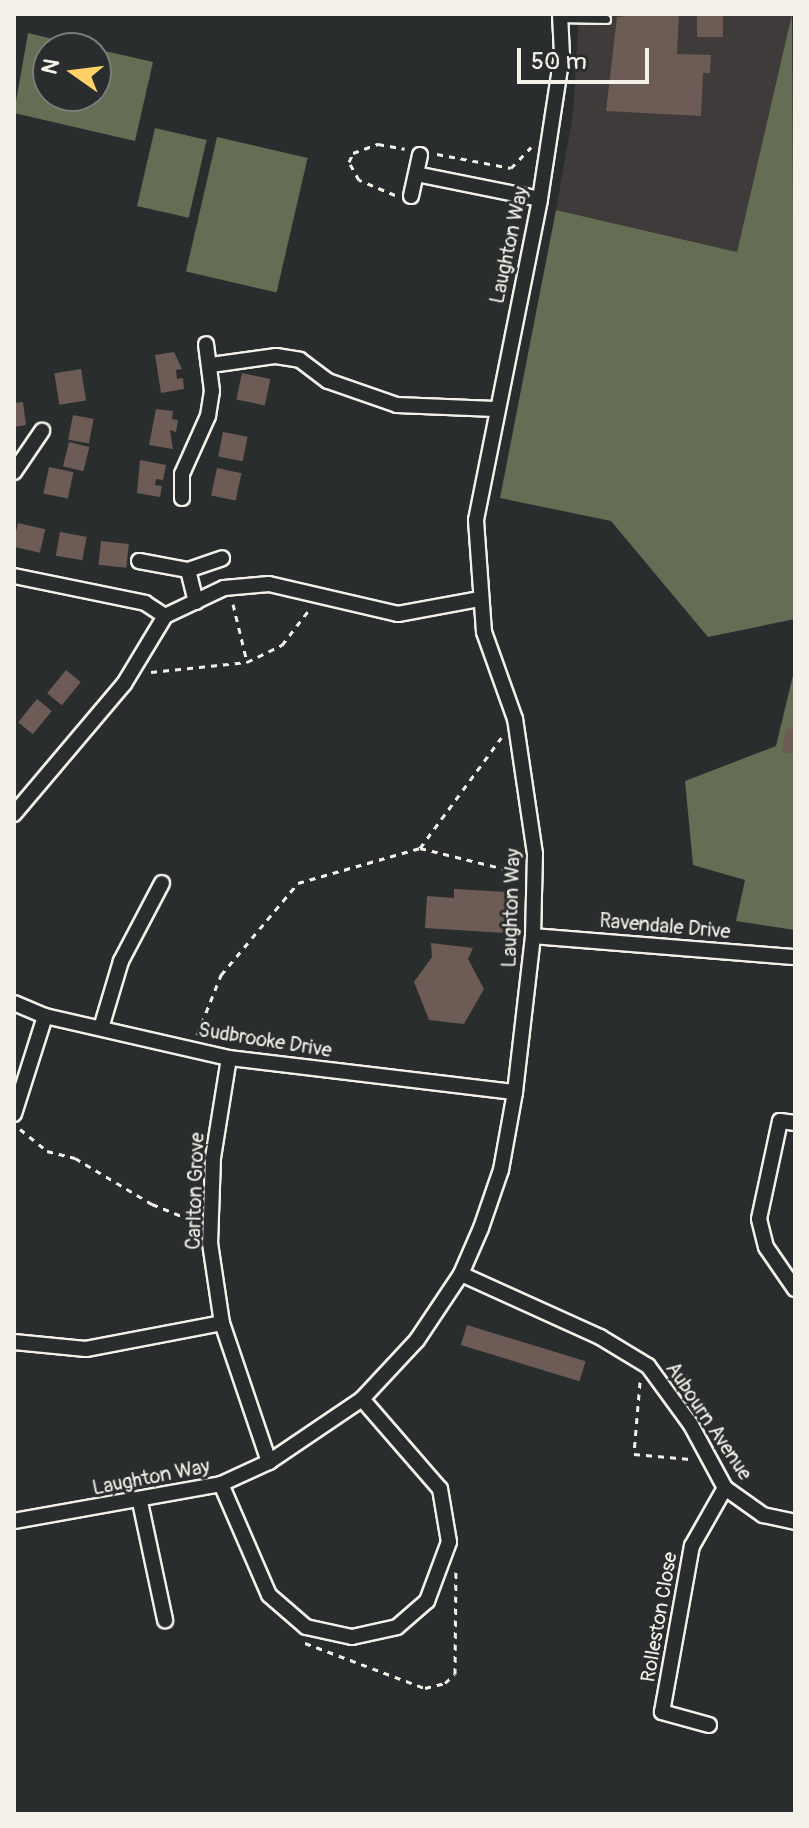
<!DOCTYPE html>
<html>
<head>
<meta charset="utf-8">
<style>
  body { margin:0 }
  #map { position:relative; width:809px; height:1828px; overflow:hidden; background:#2a2d2e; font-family:Pangolin,sans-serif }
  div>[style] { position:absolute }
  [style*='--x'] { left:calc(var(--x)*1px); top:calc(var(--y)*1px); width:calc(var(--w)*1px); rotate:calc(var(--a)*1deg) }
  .built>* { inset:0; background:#3e3b3a }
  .green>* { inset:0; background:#656e54; transform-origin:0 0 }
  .building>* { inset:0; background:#6c5c55; transform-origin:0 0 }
  .path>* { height:3px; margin-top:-1.5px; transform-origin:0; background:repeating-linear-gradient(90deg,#f4f1e8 0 6px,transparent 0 12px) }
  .roads { filter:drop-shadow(2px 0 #f4f1e8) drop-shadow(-2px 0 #f4f1e8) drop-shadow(0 2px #f4f1e8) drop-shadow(0 -2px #f4f1e8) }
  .lane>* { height:7px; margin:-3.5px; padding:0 3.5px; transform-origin:3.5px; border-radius:3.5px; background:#2a2d2e }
  .street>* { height:14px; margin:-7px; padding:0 7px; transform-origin:7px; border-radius:7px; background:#2a2d2e }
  span { translate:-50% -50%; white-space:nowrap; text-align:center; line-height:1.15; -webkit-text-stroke:6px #2a2d2e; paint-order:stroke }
  .street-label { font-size:20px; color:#f4f1e8 }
  .frame { position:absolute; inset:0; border:16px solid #f4f1e8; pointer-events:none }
  .north { position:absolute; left:32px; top:32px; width:80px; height:80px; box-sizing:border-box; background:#2a2d2e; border:2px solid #7b7b78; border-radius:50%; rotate:284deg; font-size:22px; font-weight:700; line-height:32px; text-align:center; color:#f4f1e8 }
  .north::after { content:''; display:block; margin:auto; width:28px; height:36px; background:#ffd166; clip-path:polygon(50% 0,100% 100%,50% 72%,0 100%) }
  .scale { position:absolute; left:517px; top:48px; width:132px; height:36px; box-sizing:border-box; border:4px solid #f4f1e8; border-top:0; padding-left:10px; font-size:24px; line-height:28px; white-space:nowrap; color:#f4f1e8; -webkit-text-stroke:6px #2a2d2e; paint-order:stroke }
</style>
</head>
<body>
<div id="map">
  <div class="built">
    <i style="clip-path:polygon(579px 14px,792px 14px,737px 252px,556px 210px,573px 114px)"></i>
  </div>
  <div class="green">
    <i style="clip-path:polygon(792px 14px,795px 619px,708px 637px,611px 521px,500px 498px,556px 210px,737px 252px)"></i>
    <i style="clip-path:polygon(28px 33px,91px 48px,48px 48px,48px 96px,96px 96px,96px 49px,153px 62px,135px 141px,14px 113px)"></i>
    <i style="left:155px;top:128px;width:53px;height:80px;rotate:13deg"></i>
    <i style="left:217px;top:137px;width:93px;height:138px;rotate:13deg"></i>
    <i style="clip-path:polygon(795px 667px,795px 930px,736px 921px,745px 880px,693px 865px,685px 781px,776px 746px)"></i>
  </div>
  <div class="building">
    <i style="clip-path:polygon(641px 14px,679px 14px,677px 54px,711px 55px,710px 73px,703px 73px,701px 116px,606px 111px,617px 17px)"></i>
    <i style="left:697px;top:14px;width:26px;height:23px"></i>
    <i style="clip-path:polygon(174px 352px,182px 369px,176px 370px,177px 379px,183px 378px,184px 389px,161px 393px,155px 355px)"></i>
    <i style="left:81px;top:369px;width:32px;height:27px;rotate:81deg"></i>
    <i style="left:242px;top:373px;width:29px;height:27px;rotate:12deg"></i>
    <i style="clip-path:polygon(23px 402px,26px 425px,14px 427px,14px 403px)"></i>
    <i style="clip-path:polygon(156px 409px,173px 411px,172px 419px,178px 420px,176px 432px,170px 430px,173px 449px,149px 445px)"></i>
    <i style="left:73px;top:415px;width:21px;height:25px;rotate:11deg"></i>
    <i style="left:223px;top:432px;width:25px;height:25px;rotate:11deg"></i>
    <i style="left:69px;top:442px;width:21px;height:25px;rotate:14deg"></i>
    <i style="clip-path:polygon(140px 460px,166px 465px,163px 480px,156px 479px,155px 485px,162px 486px,160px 497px,137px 493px)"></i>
    <i style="left:49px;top:467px;width:25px;height:27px;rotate:12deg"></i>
    <i style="left:217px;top:468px;width:25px;height:28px;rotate:12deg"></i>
    <i style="left:18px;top:523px;width:28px;height:24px;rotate:13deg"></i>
    <i style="left:60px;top:532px;width:27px;height:24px;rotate:10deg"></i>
    <i style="left:101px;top:541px;width:28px;height:24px;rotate:6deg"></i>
    <i style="left:66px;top:670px;width:19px;height:30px;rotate:39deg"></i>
    <i style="left:37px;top:699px;width:19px;height:30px;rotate:39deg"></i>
    <i style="clip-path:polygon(786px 728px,795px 730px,795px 754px,782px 752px)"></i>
    <i style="clip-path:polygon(454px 889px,508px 892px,505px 933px,425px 928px,427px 896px,454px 898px)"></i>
    <i style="clip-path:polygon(431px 943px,473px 948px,468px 959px,484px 989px,464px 1024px,429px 1020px,414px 982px,432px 957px)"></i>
    <i style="left:467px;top:1325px;width:124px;height:21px;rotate:17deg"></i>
  </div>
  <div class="path">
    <i style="--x:437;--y:154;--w:75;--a:10.7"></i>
    <i style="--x:511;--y:168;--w:29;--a:-46"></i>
    <i style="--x:395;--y:195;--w:39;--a:-157"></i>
    <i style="--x:359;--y:180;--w:21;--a:-119"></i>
    <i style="--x:349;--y:162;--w:10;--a:-66"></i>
    <i style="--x:353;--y:153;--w:27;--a:-20"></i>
    <i style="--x:378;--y:144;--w:27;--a:10"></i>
    <i style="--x:233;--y:604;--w:60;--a:76.4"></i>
    <i style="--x:151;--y:672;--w:97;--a:-5.9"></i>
    <i style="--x:247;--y:662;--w:39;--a:-26"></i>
    <i style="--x:282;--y:645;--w:44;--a:-52.4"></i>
    <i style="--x:420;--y:848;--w:104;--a:13.9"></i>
    <i style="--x:197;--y:1035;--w:65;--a:-68.2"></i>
    <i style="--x:221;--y:975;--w:120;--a:-50.1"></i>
    <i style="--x:298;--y:883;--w:127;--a:-16"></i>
    <i style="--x:420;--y:848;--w:137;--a:-53.6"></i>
    <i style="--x:20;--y:1129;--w:35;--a:39"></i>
    <i style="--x:47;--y:1151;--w:29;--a:14"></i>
    <i style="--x:75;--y:1158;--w:90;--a:30.9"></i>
    <i style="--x:152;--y:1204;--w:48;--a:22.2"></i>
    <i style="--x:640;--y:1382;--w:72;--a:94.8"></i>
    <i style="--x:634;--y:1454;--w:56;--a:5.1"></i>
    <i style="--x:305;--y:1643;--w:128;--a:20.6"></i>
    <i style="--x:425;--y:1688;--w:21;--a:-14"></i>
    <i style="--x:445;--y:1683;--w:13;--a:-42"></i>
    <i style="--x:455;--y:1674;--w:105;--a:-89.5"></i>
  </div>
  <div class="roads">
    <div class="lane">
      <i style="--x:560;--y:18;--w:46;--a:1.2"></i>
    </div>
    <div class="street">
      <i style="--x:416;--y:174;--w:126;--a:11.4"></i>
      <i style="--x:411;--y:196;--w:42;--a:-77.6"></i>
      <i style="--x:211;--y:365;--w:66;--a:-7.9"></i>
      <i style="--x:276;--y:356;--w:24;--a:9"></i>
      <i style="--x:300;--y:360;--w:35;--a:37"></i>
      <i style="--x:328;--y:381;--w:73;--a:19.2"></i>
      <i style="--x:397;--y:405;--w:98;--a:2.3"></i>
      <i style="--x:14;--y:472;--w:50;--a:-55.7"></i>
      <i style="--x:182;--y:498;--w:24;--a:-90"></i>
      <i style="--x:182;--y:474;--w:64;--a:-65.9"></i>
      <i style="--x:208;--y:416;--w:25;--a:-81"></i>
      <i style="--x:212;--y:391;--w:47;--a:-97.3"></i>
      <i style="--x:139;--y:561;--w:50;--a:10.4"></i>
      <i style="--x:188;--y:570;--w:33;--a:76"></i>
      <i style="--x:188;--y:570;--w:36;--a:-19"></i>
      <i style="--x:14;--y:576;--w:134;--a:11.6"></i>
      <i style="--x:145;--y:603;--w:24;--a:33"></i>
      <i style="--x:14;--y:814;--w:170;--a:-49.8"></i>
      <i style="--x:124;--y:684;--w:79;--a:-58.9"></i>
      <i style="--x:165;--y:616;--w:65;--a:-25.4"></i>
      <i style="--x:224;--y:588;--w:45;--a:-5.1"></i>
      <i style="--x:269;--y:584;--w:132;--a:13.1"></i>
      <i style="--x:398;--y:614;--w:82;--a:-10.5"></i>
      <i style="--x:533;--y:936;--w:263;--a:4.6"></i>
      <i style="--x:14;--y:1003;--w:34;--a:23"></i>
      <i style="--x:45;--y:1016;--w:189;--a:12.9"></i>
      <i style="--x:229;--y:1058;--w:288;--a:6.8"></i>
      <i style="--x:101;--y:1028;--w:70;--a:-73.4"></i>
      <i style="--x:121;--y:961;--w:88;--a:-62.3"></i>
      <i style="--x:229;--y:1058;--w:101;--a:99.1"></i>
      <i style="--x:213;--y:1158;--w:85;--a:92"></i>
      <i style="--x:210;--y:1243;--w:81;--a:81.5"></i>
      <i style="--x:222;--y:1323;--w:147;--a:71.3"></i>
      <i style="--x:14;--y:1114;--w:103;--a:-72.4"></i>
      <i style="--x:795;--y:1123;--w:15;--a:-172"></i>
      <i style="--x:780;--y:1121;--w:100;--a:102.1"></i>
      <i style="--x:759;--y:1219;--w:29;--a:76"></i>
      <i style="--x:766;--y:1247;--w:51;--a:55.4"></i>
      <i style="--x:461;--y:1274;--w:153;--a:24.4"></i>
      <i style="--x:600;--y:1337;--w:56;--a:31.1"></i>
      <i style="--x:648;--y:1366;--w:73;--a:53.9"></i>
      <i style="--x:691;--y:1425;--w:72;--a:61.6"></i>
      <i style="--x:725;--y:1488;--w:47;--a:35.4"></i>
      <i style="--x:763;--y:1515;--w:33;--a:12"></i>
      <i style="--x:14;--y:1342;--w:72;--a:5.6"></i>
      <i style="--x:86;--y:1349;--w:138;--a:-10.8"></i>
      <i style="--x:221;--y:1484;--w:121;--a:66.6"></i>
      <i style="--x:269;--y:1595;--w:49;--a:40.9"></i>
      <i style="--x:306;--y:1627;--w:47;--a:12.3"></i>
      <i style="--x:352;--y:1637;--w:46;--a:-12.5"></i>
      <i style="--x:397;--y:1627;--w:40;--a:-41"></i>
      <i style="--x:427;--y:1601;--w:63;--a:-69.6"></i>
      <i style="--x:449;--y:1542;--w:54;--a:-99.6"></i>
      <i style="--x:440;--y:1489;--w:119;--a:-130.9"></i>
      <i style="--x:140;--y:1502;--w:121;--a:78"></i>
      <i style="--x:14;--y:1521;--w:210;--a:-10.1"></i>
      <i style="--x:221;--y:1484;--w:53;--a:-24.6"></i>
      <i style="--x:269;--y:1462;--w:112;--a:-34.1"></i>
      <i style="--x:362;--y:1399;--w:81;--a:-47"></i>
      <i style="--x:417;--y:1340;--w:79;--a:-56.3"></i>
      <i style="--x:461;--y:1274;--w:50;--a:-66.5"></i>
      <i style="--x:481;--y:1228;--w:61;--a:-71"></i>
      <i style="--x:501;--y:1170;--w:79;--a:-79.8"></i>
      <i style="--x:515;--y:1092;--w:157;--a:-83.4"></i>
      <i style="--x:533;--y:936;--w:82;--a:-88.6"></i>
      <i style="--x:535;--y:854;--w:136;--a:-98.4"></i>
      <i style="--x:515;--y:719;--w:92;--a:-109.6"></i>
      <i style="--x:484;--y:632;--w:112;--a:-94.1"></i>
      <i style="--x:476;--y:520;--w:327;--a:-78.7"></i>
      <i style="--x:540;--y:199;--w:146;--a:-81.3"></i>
      <i style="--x:562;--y:55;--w:41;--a:-92.8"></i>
      <i style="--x:709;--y:1725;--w:49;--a:-164.5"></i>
      <i style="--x:662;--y:1712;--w:169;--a:-79.8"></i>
      <i style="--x:692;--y:1546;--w:67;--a:-60.4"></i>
    </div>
  </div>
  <div class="street-label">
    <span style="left:509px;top:245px;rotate:-78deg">Laughton Way</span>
    <span style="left:511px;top:908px;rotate:-88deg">Laughton Way</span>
    <span style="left:665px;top:926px;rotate:5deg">Ravendale Drive</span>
    <span style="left:265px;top:1040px;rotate:9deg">Sudbrooke Drive</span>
    <span style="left:195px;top:1191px;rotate:-88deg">Carlton Grove</span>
    <span style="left:709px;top:1421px;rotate:56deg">Aubourn Avenue</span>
    <span style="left:151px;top:1477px;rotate:-11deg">Laughton Way</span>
    <span style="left:659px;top:1617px;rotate:-80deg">Rolleston Close</span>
  </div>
  <div class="frame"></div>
  <div class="north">N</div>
  <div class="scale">50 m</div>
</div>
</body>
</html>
